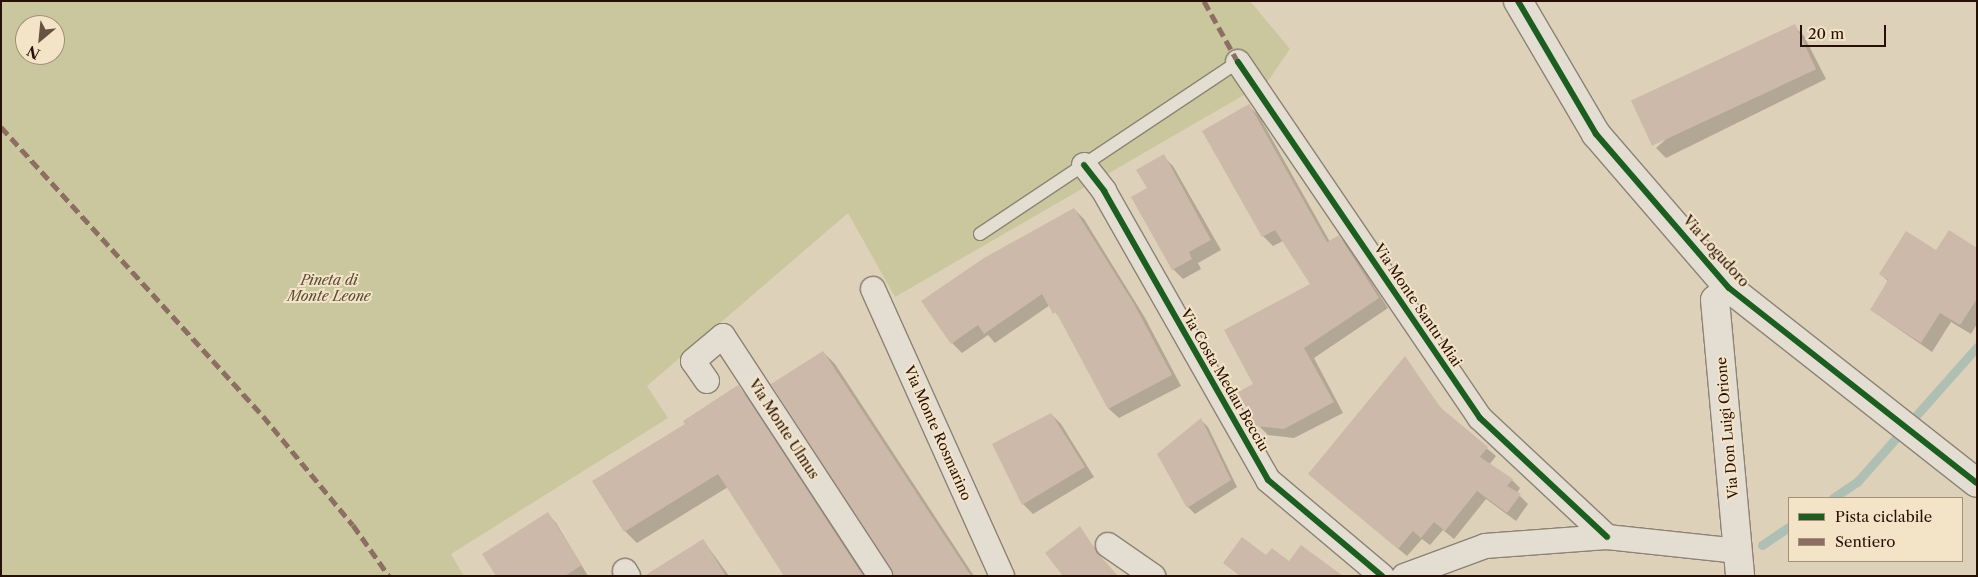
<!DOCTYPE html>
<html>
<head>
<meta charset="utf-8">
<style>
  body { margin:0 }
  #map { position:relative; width:1978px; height:577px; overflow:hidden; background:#ded1b9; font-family:"Libre Caslon Text",serif }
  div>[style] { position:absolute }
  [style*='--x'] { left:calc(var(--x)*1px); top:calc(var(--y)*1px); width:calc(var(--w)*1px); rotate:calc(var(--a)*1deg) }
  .green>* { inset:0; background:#cac79e }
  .shadow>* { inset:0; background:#0003 }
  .stream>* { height:9px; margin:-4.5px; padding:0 4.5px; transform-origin:4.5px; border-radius:4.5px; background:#b0bfb4 }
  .building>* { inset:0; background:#ccb9aa; transform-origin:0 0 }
  .roads { filter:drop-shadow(1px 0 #8d8274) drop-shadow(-1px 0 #8d8274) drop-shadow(0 1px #8d8274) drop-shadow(0 -1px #8d8274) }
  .lane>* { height:12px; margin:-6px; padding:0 6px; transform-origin:6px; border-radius:6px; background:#e4ded2 }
  .street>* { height:24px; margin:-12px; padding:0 12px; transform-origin:12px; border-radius:12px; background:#e4ded2 }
  .secondary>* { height:28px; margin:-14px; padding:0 14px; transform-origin:14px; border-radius:14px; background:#e4ded2 }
  .quiet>* { height:5px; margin-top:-2.5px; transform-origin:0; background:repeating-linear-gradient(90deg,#8d6e63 0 10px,transparent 0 15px) }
  .cycleway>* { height:6px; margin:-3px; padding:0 3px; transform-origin:3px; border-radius:3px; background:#1b5e20 }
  span { translate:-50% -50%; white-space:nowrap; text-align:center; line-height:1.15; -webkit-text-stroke:4px #f3e4c8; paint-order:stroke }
  .street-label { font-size:14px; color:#270f05 }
  .park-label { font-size:14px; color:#5a4c33; font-style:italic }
  .frame { position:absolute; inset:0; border:2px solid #270f05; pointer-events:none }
  .legend { position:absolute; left:1788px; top:497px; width:175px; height:65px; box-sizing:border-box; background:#f3e4c8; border:1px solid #a18f7a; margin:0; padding:6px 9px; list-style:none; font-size:15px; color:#270f05 }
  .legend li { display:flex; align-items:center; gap:10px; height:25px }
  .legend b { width:25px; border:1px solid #a18f7a }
  .north { position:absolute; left:15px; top:15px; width:50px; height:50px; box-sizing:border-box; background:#f3e4c8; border:1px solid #a18f7a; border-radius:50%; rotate:208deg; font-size:14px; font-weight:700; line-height:20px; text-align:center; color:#270f05 }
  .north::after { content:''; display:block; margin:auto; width:18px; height:22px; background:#675344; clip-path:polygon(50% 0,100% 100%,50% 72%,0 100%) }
  .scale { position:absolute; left:1800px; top:25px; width:86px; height:22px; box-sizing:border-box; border:2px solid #270f05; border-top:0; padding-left:6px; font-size:15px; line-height:18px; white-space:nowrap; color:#270f05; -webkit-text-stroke:4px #f3e4c8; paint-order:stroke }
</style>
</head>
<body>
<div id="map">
  <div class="green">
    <i style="clip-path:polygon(evenodd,1px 1px,1250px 1px,1290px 49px,1268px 81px,895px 297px,848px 213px,647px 386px,668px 418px,451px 554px,464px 576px,1px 576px,1px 1px,25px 25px,55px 25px,55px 55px,25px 55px,25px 25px)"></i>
  </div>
  <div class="shadow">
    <i style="clip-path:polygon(1794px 26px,1804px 36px,1826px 79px,1666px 158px,1656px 148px)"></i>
    <i style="clip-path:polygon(1249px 106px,1259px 116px,1330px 242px,1339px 236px,1348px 246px,1388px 308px,1314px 358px,1343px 413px,1294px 438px,1268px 435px,1258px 425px,1255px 385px,1312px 284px,1283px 241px,1273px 246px,1263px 236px,1204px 131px)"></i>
    <i style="clip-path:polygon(1163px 156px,1173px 166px,1221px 250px,1198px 263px,1201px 269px,1183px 279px,1173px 269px,1133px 197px,1148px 189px)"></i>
    <i style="clip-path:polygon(1074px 209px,1084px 219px,1144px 316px,1181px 386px,1119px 418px,1109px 409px,1063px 322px,1050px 305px,995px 343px,988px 335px,962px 353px,952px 343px)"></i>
    <i style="clip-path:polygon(1977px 249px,1977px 324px,1971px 334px,1951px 322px,1932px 352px,1871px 310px,1889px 282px,1880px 274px,1937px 252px)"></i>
    <i style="clip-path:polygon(823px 352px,835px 364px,974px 576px,893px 576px)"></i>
    <i style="clip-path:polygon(1405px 358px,1445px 414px,1496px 456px,1489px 465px,1512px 480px,1520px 488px,1517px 493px,1528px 504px,1516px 521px,1486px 499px,1454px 539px,1443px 530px,1430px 545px,1422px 539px,1407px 556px,1318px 482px)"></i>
    <i style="clip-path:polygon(738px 387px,750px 399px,866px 576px,786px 576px,728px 487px,637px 543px,625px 531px,687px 424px)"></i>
    <i style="clip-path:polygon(1051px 414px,1061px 424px,1094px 477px,1033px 514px,1023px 504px)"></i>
    <i style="clip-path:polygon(1201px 420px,1208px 427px,1237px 487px,1195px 514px,1188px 507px)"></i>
    <i style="clip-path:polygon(548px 514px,556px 523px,588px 576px,497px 576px)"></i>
    <i style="clip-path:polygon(1080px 528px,1103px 560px,1065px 576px)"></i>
    <i style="clip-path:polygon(703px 540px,729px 576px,648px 576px)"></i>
  </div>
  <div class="stream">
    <i style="--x:1833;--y:498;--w:29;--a:-34"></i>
    <i style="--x:1857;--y:482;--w:181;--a:-48.4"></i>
    <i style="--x:1762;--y:545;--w:32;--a:-34"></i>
  </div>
  <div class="building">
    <i style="left:1795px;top:24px;width:50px;height:181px;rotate:65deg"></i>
    <i style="clip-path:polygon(1249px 104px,1327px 242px,1339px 235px,1379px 298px,1304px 348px,1334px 402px,1284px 429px,1256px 426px,1238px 392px,1253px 384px,1224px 330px,1310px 284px,1275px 230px,1262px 237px,1202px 131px)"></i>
    <i style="clip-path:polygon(1164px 154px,1211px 240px,1189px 252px,1192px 259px,1172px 270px,1131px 197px,1147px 188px,1136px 170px)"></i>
    <i style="clip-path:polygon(1074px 208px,1134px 304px,1172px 375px,1108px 409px,1056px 312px,1053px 314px,1042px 294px,984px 334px,978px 325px,951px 344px,921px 301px,984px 258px)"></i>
    <i style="clip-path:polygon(1949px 230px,1977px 248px,1977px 299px,1960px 325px,1940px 313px,1921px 343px,1870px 310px,1888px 280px,1879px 274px,1906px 231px,1936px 250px)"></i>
    <i style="clip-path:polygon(823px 351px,971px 576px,894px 576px,771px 384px)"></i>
    <i style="clip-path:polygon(1405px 356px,1440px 407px,1488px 447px,1480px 457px,1513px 479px,1507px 486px,1521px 494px,1507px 513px,1477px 491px,1445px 531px,1434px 522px,1421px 538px,1413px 531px,1398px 549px,1308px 474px)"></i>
    <i style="clip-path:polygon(738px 385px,748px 399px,863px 576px,784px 576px,718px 474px,624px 532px,592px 481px,685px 424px,683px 421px)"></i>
    <i style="clip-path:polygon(1051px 413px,1085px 467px,1022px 505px,992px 444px)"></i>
    <i style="clip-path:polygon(1201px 418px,1231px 480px,1187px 508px,1157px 454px)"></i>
    <i style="clip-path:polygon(548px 512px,582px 565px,565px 576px,496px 576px,482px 554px)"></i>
    <i style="clip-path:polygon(1080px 526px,1096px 551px,1118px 576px,1063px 576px,1045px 553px)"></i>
    <i style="clip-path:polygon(1242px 537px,1266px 555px,1272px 548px,1289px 561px,1301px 545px,1343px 576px,1240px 576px,1223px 563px)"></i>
    <i style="clip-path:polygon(703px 539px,726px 576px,644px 576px)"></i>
  </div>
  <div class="roads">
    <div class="lane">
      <i style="--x:980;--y:234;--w:310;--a:-33.7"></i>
    </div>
    <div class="street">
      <i style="--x:1238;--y:62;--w:430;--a:55.8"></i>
      <i style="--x:1480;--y:418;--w:174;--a:43.1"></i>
      <i style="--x:1084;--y:165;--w:33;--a:52"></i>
      <i style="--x:1104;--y:191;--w:332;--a:60.4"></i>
      <i style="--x:1268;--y:480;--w:149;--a:40.1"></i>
      <i style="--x:873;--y:289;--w:315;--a:65.8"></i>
      <i style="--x:707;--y:381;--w:24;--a:-125"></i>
      <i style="--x:693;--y:361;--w:39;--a:-40"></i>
      <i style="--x:723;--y:336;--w:287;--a:56.8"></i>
      <i style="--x:1108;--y:545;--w:55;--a:34.6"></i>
      <i style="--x:625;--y:571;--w:6;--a:59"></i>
      <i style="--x:1404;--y:576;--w:86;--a:-20.3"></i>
      <i style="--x:1485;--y:546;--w:122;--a:-4.2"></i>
      <i style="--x:1607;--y:537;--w:132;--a:6.1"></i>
    </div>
    <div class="secondary">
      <i style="--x:1518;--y:1;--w:154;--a:59.6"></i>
      <i style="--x:1596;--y:134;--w:203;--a:49.2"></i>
      <i style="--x:1729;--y:288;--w:315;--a:38.2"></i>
      <i style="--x:1729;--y:288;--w:18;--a:139"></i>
      <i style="--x:1715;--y:300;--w:277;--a:84.8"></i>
    </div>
  </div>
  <div class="quiet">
    <i style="--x:1204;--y:1;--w:70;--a:60.9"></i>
    <i style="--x:1;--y:127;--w:390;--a:47.8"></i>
    <i style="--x:263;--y:416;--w:141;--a:50.5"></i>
    <i style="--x:353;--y:525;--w:62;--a:54.8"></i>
  </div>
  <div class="cycleway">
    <i style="--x:1518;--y:1;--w:154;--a:59.6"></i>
    <i style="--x:1596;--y:134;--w:203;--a:49.2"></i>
    <i style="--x:1729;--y:288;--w:315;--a:38.2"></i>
    <i style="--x:1238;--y:62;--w:430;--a:55.8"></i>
    <i style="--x:1480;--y:418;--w:174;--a:43.1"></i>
    <i style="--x:1084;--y:165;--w:33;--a:52"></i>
    <i style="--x:1104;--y:191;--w:332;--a:60.4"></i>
    <i style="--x:1268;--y:480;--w:149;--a:40.1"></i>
  </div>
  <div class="street-label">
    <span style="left:1716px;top:251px;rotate:48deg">Via Logudoro</span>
    <span style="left:1418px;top:305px;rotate:56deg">Via Monte Santu Miai</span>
    <span style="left:1225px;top:380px;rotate:60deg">Via Costa Medau Becciu</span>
    <span style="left:1727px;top:428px;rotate:-95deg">Via Don Luigi Orione</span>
    <span style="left:784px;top:429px;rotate:57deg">Via Monte Ulmus</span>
    <span style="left:938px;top:433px;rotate:66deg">Via Monte Rosmarino</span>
  </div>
  <div class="park-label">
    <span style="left:329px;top:288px">Pineta di<br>Monte Leone</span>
  </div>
  <div class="frame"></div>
  <ul class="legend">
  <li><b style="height:6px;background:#1b5e20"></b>Pista ciclabile</li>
  <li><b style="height:6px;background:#8d6e63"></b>Sentiero</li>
  </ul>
  <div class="north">N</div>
  <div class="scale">20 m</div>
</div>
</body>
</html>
